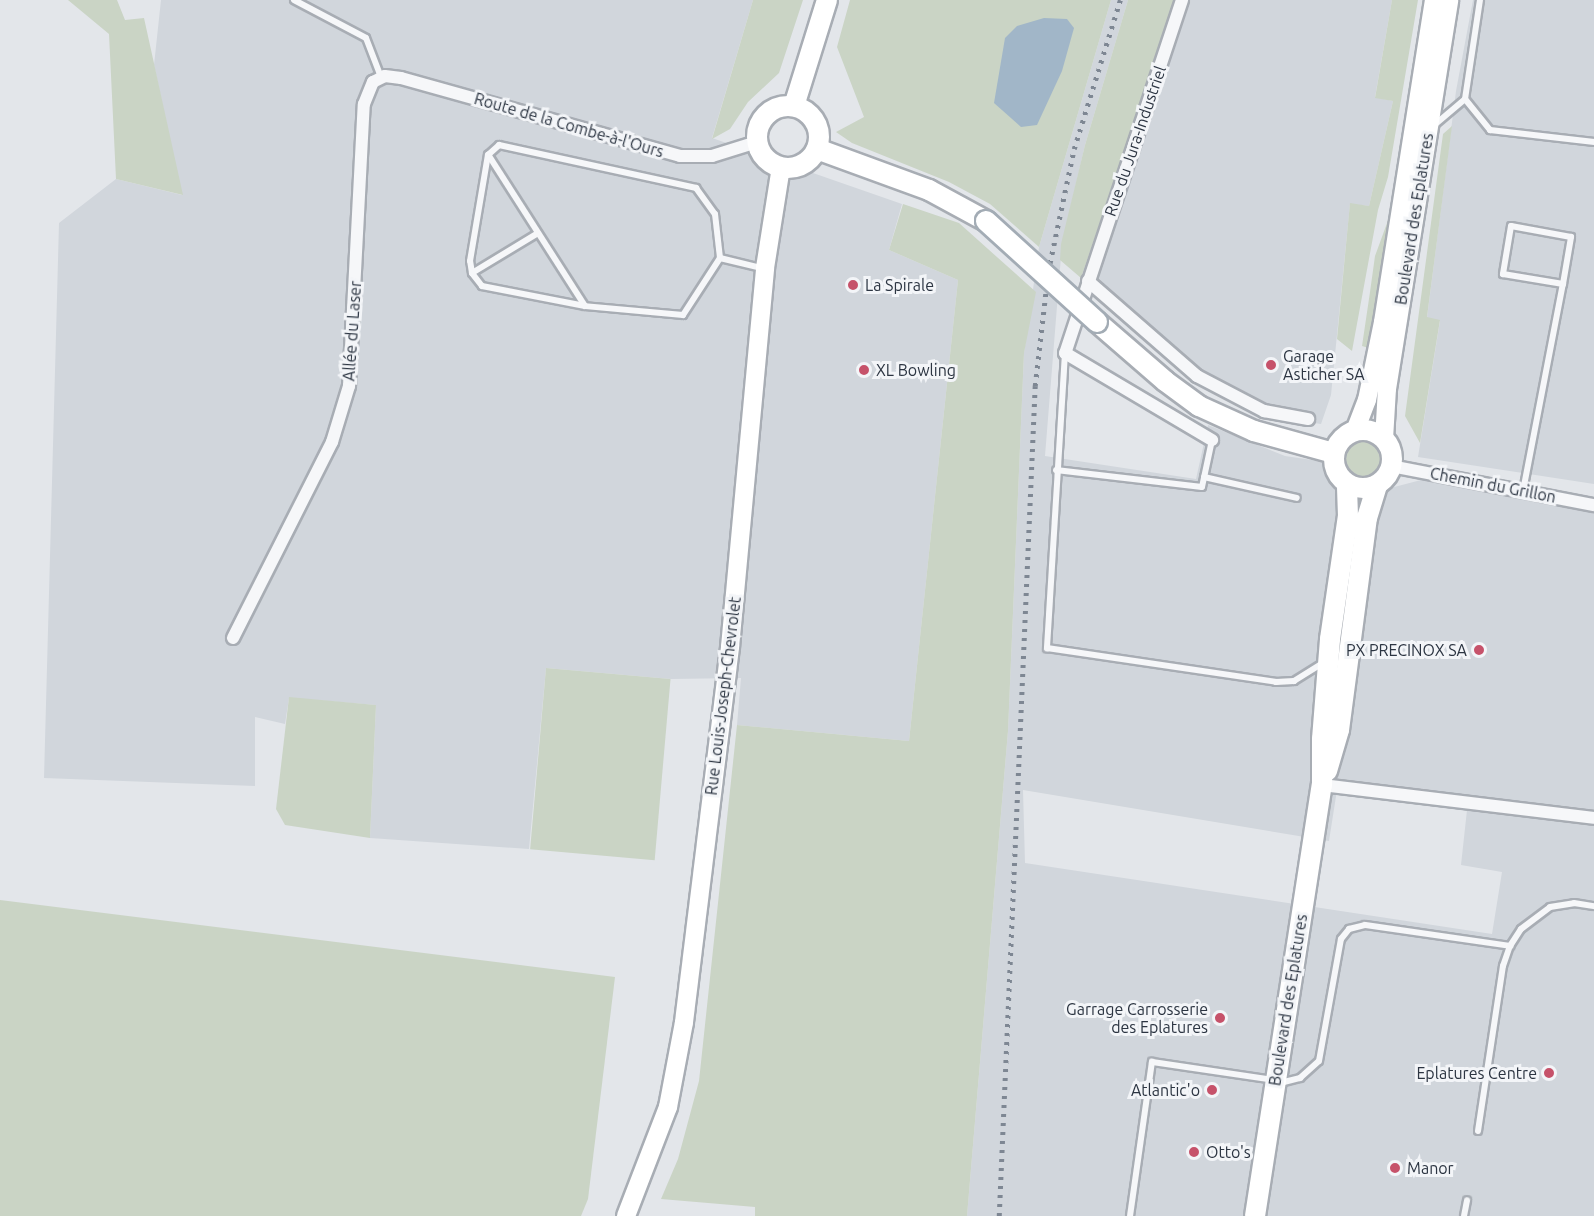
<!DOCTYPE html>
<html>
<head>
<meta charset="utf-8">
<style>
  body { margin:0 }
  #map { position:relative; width:1594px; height:1216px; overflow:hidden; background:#e3e6ea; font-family:Ubuntu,sans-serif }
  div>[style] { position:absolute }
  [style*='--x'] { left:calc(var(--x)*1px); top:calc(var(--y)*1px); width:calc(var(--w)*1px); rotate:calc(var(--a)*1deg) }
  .built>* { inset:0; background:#d1d6dc }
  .green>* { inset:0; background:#cad4c5; transform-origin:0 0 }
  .round { border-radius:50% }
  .water>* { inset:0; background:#a1b6c8 }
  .roads { filter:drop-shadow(2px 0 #a8adb4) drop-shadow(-2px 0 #a8adb4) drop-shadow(0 2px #a8adb4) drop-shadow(0 -2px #a8adb4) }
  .service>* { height:6px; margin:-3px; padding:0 3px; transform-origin:3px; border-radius:3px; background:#f6f7f9 }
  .minor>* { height:12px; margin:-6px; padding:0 6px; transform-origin:6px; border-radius:6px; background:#f6f7f9 }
  .secondary>* { height:18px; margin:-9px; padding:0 9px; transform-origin:9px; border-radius:9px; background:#fff }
  .primary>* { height:20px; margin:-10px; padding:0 10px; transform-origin:10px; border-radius:10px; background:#fff }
  .primary>.ring { margin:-10px; padding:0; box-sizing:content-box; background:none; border:20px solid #fff; border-radius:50% }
  .rail>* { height:4.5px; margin-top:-2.25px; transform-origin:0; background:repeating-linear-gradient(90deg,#7e8793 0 3px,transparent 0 9px) }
  .bridges { filter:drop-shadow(2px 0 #a3acb5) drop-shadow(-2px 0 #a3acb5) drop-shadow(0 2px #a3acb5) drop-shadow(0 -2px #a3acb5) }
  .primary-bridge>* { height:20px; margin:-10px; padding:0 10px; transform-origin:10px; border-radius:10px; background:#fff }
  .dots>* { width:16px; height:16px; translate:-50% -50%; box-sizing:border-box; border:3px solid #f3f5f8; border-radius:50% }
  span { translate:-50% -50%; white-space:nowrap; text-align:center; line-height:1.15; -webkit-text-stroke:6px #f3f5f8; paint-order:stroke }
  .street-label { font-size:16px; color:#2c3542 }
  .poi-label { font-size:16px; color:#2c3542 }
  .left { translate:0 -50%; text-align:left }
  .right { translate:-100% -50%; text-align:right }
</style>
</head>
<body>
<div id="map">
  <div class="built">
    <i style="clip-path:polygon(161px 0,753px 0,712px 138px,902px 204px,889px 250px,958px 280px,909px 741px,737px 725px,741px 678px,671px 679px,546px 668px,529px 849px,370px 838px,376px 705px,289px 698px,285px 724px,255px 717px,255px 786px,44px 778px,59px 223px,116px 179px,182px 195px,154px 65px)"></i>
    <i style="clip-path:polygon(evenodd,1111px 0,1128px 0,1085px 145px,1062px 244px,1045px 456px,1196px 479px,1208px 425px,1285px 456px,1326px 462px,1343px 490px,1379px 491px,1421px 480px,1594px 513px,1594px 1216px,967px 1216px,1008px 731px,1024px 353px,1039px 247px,1111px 0,1023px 790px,1329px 841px,1337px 790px,1467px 810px,1461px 865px,1502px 872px,1492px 934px,1025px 863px,1023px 790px)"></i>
    <i style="clip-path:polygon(1176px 0,1392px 0,1375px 97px,1393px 101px,1369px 206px,1350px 204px,1331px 395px,1321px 424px,1277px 418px,1240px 405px,1201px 384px,1079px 284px)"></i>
    <i style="clip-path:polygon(1473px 0,1594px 0,1594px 484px,1418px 457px,1440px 321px,1427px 318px,1456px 91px)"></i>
  </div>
  <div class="green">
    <i style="clip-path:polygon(68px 0,117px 0,125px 20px,144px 18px,183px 195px,116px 179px,109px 34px)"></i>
    <i style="clip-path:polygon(753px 0,803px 0,779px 73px,748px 102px,730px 129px,712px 139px)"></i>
    <i style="clip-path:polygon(850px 0,1111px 0,1039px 247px,990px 204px,949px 182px,852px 143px,836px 132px,864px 117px,837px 47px)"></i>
    <i style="clip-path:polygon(1128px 0,1176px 0,1081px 278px,1060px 260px,1061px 244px,1085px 145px)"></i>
    <i style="clip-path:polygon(1392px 0,1418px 0,1388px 177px,1378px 210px,1352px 351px,1337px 339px,1350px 203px,1369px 206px,1393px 101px,1375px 98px)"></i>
    <i style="clip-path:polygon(1452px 126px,1427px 317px,1440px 320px,1420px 443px,1405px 416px,1443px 134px)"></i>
    <i style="clip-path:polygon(903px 204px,959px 223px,1036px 292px,1024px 353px,1008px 731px,967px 1216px,755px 1216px,755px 1207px,661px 1199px,678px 1159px,699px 1081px,737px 725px,909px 741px,958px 280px,889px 250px)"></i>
    <i style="clip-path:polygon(1394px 204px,1372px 349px,1362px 346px,1370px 292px,1375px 256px)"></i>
    <i class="round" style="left:1346px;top:441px;width:38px;height:38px"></i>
    <i style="left:546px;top:668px;width:125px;height:182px;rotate:5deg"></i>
    <i style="clip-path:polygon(289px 697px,376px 705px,370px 838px,285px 825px,276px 809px)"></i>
    <i style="clip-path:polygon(0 900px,615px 977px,588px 1199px,581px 1216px,0 1216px)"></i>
  </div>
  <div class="water">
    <i style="clip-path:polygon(1044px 18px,1067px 19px,1074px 28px,1062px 71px,1037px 125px,1021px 127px,994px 103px,1005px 38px,1017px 26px)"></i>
  </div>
  <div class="roads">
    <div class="service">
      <i style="--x:294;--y:0;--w:81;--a:27.8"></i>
      <i style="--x:366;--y:38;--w:42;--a:69"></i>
      <i style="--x:1465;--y:99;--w:40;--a:51"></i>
      <i style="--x:1490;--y:130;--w:105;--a:6.6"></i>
      <i style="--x:1432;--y:127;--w:43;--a:-40.3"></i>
      <i style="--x:1465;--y:99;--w:100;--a:-81.4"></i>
      <i style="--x:489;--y:156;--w:178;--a:57.4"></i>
      <i style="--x:720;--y:258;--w:68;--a:123"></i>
      <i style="--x:683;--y:315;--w:98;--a:-174.8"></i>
      <i style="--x:585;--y:306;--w:105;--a:-169"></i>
      <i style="--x:482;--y:286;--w:16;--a:-128"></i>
      <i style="--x:472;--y:273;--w:12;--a:-99"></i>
      <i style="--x:470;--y:261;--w:108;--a:-80.4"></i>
      <i style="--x:488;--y:155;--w:15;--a:-42"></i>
      <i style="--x:499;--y:145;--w:202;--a:12.3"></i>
      <i style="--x:696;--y:188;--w:32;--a:54"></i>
      <i style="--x:715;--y:214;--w:44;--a:83.5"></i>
      <i style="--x:720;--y:258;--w:42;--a:13.7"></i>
      <i style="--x:472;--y:273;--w:77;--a:-31.2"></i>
      <i style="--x:1065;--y:353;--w:296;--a:93.5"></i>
      <i style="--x:1047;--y:648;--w:232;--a:8.4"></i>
      <i style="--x:1276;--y:682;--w:18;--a:-3"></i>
      <i style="--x:1294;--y:681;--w:34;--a:-32"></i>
      <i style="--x:1056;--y:470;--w:147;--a:6.6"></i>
      <i style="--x:1202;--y:487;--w:48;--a:-78"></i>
      <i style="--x:1204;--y:477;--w:95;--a:12.7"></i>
      <i style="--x:1523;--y:491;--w:211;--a:-79.1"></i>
      <i style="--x:1563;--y:284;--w:48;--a:-80.3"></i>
      <i style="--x:1571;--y:237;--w:61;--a:-169.6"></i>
      <i style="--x:1511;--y:226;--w:49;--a:99.5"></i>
      <i style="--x:1503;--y:274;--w:61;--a:9.5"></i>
      <i style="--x:1280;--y:1083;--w:21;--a:-14"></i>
      <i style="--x:1300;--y:1078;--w:25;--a:-42"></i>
      <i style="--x:1319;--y:1061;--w:124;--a:-79.8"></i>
      <i style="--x:1341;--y:939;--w:13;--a:-51"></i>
      <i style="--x:1349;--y:929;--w:16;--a:-14"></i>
      <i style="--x:1365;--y:925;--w:147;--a:8.2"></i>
      <i style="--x:1478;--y:1131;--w:167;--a:-81.4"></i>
      <i style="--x:1503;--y:966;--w:21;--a:-71"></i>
      <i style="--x:1510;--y:946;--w:20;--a:-57"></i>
      <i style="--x:1521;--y:929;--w:36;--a:-37"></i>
      <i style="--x:1550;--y:907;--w:24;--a:-9"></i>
      <i style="--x:1574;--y:903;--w:20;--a:9"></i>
      <i style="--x:1130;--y:1216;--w:156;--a:-81.9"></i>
      <i style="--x:1152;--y:1062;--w:123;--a:8.4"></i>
      <i style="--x:1464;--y:1216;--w:16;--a:-79"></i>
    </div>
    <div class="minor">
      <i style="--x:1182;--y:0;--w:372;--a:108.3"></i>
      <i style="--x:1065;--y:353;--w:171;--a:30.6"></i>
      <i style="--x:1088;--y:281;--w:145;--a:41.1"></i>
      <i style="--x:1197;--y:376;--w:76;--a:27.6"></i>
      <i style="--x:1264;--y:411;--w:45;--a:10.3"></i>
      <i style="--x:1391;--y:466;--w:207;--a:10.9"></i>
      <i style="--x:233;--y:638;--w:220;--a:-63.2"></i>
      <i style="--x:332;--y:442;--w:59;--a:-73.1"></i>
      <i style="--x:349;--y:386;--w:282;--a:-87"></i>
      <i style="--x:364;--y:104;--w:24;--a:-68"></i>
      <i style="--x:373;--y:82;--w:13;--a:-27"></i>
      <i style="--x:385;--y:76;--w:16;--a:7"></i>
      <i style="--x:401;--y:78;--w:290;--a:15.6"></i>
      <i style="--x:680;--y:156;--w:32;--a:0"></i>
      <i style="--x:712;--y:156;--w:47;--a:-17.3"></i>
      <i style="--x:1322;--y:785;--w:274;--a:6.9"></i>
    </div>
    <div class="secondary">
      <i style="--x:1355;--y:431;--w:33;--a:-69"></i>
      <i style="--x:1367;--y:400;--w:80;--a:-78.4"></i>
      <i style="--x:1383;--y:322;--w:326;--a:-81"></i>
      <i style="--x:1384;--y:439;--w:50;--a:-86.6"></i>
      <i style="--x:1387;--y:389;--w:394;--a:-80.9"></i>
      <i style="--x:626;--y:1216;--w:117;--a:-68.9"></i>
      <i style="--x:668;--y:1107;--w:86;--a:-79.3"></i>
      <i style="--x:684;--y:1022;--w:378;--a:-83"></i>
      <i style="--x:730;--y:647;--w:381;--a:-84.7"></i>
      <i style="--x:765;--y:268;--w:102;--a:-81"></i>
    </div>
    <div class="primary">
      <i class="ring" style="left:757px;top:106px;width:42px;height:42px"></i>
      <i style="--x:794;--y:106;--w:111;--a:-72.7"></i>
      <i style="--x:817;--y:149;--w:119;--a:20.1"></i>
      <i style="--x:929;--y:190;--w:65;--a:28.5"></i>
      <i style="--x:1097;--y:322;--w:90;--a:40.9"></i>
      <i style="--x:1165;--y:381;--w:42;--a:36.3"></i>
      <i style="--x:1199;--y:406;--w:60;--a:24.4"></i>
      <i style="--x:1254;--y:431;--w:83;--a:15.4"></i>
      <i class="ring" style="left:1334px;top:430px;width:38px;height:38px"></i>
      <i style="--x:1327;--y:771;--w:43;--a:-73.7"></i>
      <i style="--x:1339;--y:730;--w:214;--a:-82.5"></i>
      <i style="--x:1367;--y:518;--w:34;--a:-73"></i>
      <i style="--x:1255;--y:1216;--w:436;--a:-81.2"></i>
      <i style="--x:1322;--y:785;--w:46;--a:-90"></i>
      <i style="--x:1322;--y:739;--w:100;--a:-85.4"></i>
      <i style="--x:1330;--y:639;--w:124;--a:-81.7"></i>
      <i style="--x:1348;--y:516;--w:32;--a:-92"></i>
    </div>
  </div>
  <div class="rail">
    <i style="--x:999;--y:1216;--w:831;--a:-87.52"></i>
    <i style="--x:1035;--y:386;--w:115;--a:-83.5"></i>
    <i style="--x:1048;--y:272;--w:126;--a:-78.1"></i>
    <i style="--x:1074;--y:149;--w:156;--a:-72.8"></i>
  </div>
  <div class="bridges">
    <div class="primary-bridge">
      <i style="--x:986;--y:221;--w:150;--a:42.3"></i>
    </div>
  </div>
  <div class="dots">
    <i style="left:853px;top:285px;background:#c6526a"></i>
    <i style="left:1271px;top:365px;background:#c6526a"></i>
    <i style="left:864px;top:370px;background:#c6526a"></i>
    <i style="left:1479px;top:650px;background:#c6526a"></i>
    <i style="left:1220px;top:1018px;background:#c6526a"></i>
    <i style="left:1549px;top:1073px;background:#c6526a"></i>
    <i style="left:1212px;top:1090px;background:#c6526a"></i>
    <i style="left:1194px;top:1152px;background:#c6526a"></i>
    <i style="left:1395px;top:1168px;background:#c6526a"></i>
  </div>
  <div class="street-label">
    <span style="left:569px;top:125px;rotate:16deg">Route de la Combe-à-l'Ours</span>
    <span style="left:1135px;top:141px;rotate:-71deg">Rue du Jura-Industriel</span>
    <span style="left:1414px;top:219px;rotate:-81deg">Boulevard des Eplatures</span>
    <span style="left:352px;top:331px;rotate:-86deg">Allée du Laser</span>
    <span style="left:1493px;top:485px;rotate:11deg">Chemin du Grillon</span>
    <span style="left:723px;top:696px;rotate:-83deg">Rue Louis-Joseph-Chevrolet</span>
    <span style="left:1288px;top:1000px;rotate:-81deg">Boulevard des Eplatures</span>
  </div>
  <div class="poi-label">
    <span class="left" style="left:865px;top:285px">La Spirale</span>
    <span class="left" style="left:1283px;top:365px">Garage<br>Asticher SA</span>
    <span class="left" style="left:876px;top:370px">XL Bowling</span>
    <span class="right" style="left:1467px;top:650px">PX PRECINOX SA</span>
    <span class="right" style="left:1208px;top:1018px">Garrage Carrosserie<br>des Eplatures</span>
    <span class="right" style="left:1537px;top:1073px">Eplatures Centre</span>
    <span class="right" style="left:1200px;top:1090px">Atlantic'o</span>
    <span class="left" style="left:1206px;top:1152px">Otto's</span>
    <span class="left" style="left:1407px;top:1168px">Manor</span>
  </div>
</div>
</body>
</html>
